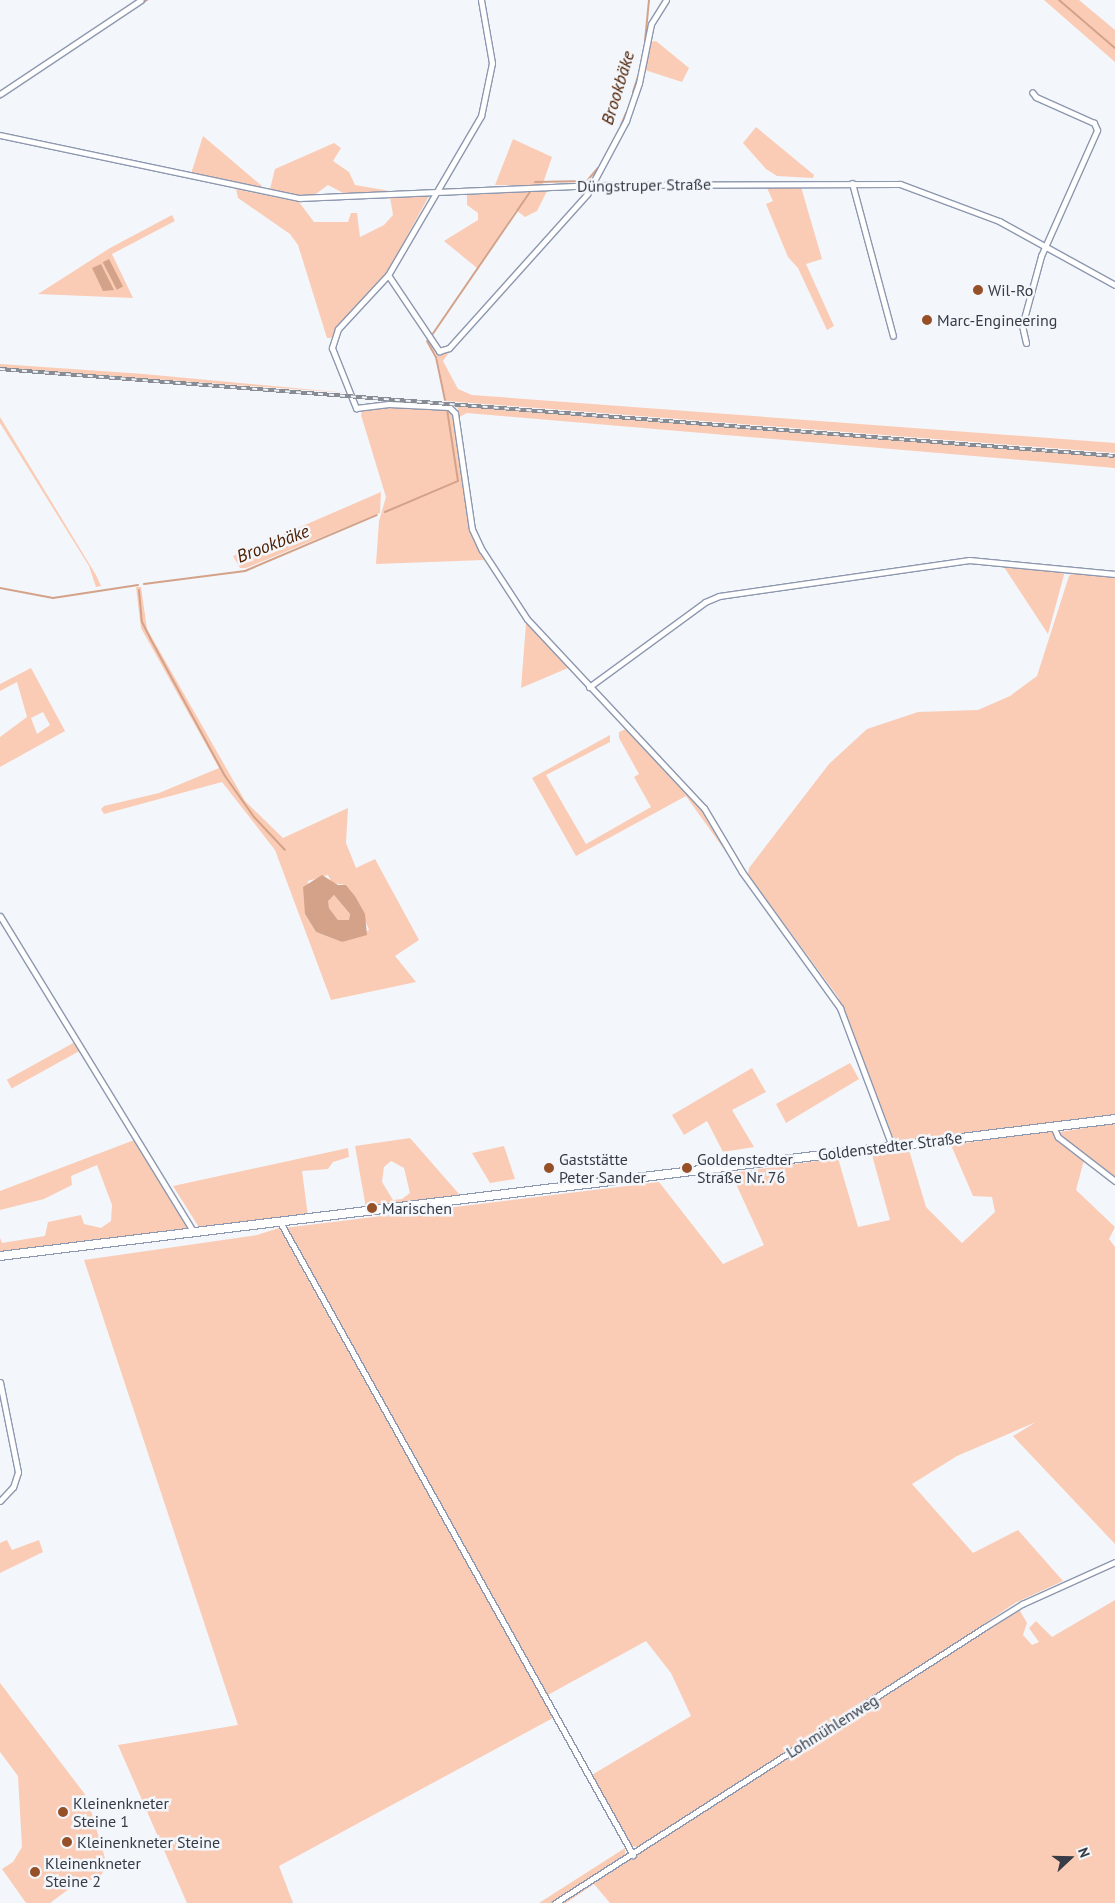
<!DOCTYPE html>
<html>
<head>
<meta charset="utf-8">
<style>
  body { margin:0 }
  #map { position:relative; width:1115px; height:1903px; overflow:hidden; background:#f3f6fb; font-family:"PT Sans",sans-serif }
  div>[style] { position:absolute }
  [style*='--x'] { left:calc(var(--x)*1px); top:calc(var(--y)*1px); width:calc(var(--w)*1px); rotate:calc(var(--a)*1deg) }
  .green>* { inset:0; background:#fbccb5; transform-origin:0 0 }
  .water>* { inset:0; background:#d4a289; transform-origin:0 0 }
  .stream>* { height:2px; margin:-1px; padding:0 1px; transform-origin:1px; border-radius:1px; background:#d4a289 }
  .roads { filter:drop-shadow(1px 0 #8d98af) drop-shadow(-1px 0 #8d98af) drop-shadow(0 1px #8d98af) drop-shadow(0 -1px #8d98af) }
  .minor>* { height:5px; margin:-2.5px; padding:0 2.5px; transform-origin:2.5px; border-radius:2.5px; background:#fff }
  .secondary>* { height:8px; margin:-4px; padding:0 4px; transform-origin:4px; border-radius:4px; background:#fff }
  .rail>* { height:4px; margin-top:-2px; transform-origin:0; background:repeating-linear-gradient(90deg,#f3f6fb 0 5.5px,#878b93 0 11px); box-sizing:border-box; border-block:1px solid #878b93 }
  .dots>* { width:14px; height:14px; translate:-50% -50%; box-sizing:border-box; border:2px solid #f3f6fb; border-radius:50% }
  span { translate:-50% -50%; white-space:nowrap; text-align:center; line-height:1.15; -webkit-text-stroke:5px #f3f6fb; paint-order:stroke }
  .street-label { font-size:16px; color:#373c46 }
  .poi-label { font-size:16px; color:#373c46 }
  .left { translate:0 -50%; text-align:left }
  .water-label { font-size:18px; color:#4e2003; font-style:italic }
  .north { position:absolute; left:1045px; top:1833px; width:50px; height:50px; -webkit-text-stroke:4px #f3f6fb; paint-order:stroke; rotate:69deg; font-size:14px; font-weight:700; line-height:20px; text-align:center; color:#373c46 }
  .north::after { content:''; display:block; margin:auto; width:18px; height:22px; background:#373c46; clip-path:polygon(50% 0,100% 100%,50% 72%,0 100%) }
</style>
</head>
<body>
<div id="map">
  <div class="green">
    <i style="clip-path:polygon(1044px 0,1079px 0,1115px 30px,1115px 62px)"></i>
    <i style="clip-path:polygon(656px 41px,689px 68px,682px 82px,645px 70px,650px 42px)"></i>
    <i style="clip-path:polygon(756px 127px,814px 175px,813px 178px,777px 176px,766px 169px,743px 143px)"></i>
    <i style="clip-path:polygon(203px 136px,262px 186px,261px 189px,191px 174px)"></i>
    <i style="clip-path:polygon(513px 139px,552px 157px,542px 186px,495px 185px)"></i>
    <i style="clip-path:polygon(334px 143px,341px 148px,333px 161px,349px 172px,355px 185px,390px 191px,345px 194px,328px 185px,313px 196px,298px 196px,270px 189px,275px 169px)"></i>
    <i style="clip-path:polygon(801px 187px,822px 259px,806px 264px,834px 326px,827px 330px,798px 268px,788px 257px,766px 204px,773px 201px,767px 188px)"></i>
    <i style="clip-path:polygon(236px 189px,299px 202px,314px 222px,348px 222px,351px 213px,357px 213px,360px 237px,384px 225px,393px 215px,390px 197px,429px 196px,389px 269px,331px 338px,327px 338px,298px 245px,290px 234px,238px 198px)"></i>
    <i style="clip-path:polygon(547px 191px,537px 211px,525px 217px,516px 210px,477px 268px,444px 241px,478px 220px,478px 213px,467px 205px,467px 195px)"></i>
    <i style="clip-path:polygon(172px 215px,175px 221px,112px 254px,133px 298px,38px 294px,110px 248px)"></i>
    <i style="clip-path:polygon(428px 341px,440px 353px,451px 350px,443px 361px,458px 389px,472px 395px,1115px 443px,1115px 453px,446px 401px,437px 356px)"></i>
    <i style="clip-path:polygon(0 364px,144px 374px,348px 393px,0 368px)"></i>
    <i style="clip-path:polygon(457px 405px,1115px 457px,1115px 468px,467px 413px,459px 417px)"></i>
    <i style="clip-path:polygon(401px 406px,449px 410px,452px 414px,471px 534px,484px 560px,376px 564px,379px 521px,386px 497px,361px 415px,363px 409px)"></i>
    <i style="clip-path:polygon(0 417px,96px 575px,101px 586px,96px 587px,89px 566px,0 423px)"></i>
    <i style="clip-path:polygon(381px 492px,380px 513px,246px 568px,240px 568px,233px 556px)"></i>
    <i style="clip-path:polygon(1002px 564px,1065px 571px,1048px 634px)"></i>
    <i style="clip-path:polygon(1075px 571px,1115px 576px,1115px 1117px,895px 1142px,838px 997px,748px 874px,749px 868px,829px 764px,867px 729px,918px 712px,978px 710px,1010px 696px,1037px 676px,1069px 576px)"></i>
    <i style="clip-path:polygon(evenodd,136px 587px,141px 587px,147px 629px,245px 801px,283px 838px,348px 808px,346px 843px,356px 868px,375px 859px,419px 940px,395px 956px,416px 982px,331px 1000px,275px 850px,222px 782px,104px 814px,101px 809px,104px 806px,159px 793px,219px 768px,141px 628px,136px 587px,328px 875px,332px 883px,346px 885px,355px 896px,369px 930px,342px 942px,316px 932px,305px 914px,308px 881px,328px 875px)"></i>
    <i style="clip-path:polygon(526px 621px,568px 668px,521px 688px,526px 624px)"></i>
    <i style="clip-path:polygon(evenodd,31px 668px,65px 731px,0 767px,0 737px,27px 717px,17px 682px,0 691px,0 684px,31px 668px,43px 712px,50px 725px,37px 734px,31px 718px,43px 712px)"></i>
    <i style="clip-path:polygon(626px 729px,700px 807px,738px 869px,686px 796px,576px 856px,532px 778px,610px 735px,610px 742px,546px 775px,586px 844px,651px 807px,634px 777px,639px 774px,619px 738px,619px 732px)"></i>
    <i style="clip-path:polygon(334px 895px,350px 914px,349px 921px,338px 920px,329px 908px,327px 901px)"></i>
    <i style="left:75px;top:1042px;width:10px;height:78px;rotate:61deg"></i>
    <i style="clip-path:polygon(850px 1063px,859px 1079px,786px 1123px,776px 1104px)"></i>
    <i style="clip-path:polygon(752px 1068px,766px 1092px,732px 1110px,754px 1147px,723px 1152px,707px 1121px,684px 1135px,672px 1115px)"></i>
    <i style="clip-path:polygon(1115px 1123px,1115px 1179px,1062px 1139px,1060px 1132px)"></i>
    <i style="clip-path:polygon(1050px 1131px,1084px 1160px,1076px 1190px,1115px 1227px,1109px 1239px,1115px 1247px,1115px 1544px,1013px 1436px,1036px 1422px,957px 1456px,912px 1484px,973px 1553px,1018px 1530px,1063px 1581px,1015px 1603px,870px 1701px,639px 1847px,630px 1846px,590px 1776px,691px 1716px,671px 1673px,646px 1641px,546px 1696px,502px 1612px,284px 1228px,659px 1182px,723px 1264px,764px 1245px,731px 1173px,838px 1158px,858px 1227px,890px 1220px,872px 1155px,909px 1150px,926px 1207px,962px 1243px,995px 1212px,992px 1197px,973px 1196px,951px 1145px)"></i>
    <i style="clip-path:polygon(evenodd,410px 1138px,459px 1194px,457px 1198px,366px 1208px,355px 1146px,410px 1138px,391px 1161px,404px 1168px,410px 1193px,402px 1199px,393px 1200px,382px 1182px,384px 1167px,391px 1161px)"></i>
    <i style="clip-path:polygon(137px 1139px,190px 1230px,0 1254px,0 1238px,2px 1243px,45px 1236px,48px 1222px,81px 1215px,84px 1224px,101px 1228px,111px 1221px,112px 1205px,97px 1165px,71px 1176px,72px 1185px,44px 1199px,0 1210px,0 1191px)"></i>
    <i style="clip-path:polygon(504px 1146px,515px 1179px,490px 1183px,472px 1153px)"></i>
    <i style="clip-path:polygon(348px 1148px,349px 1157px,333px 1162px,328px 1169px,302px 1171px,308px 1216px,200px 1229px,173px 1186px)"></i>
    <i style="clip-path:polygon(279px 1228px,553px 1718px,279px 1866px,293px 1903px,187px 1903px,118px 1745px,238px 1725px,84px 1260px,257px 1235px)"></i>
    <i style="clip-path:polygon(7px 1540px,12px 1550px,39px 1540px,43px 1552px,0 1573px,0 1543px)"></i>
    <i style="clip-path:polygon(1115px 1600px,1115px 1903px,610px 1903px,594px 1884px,566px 1903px,560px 1903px,1019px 1609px,1027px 1623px,1023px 1635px,1032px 1645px,1039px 1642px,1029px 1628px,1036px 1621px,1052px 1637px)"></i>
    <i style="clip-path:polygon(0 1683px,87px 1797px,107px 1865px,100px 1877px,73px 1886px,50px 1903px,26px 1903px,2px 1869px,13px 1862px,22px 1847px,18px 1776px,0 1752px)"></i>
    <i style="clip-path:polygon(625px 1848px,625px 1856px,552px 1903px,539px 1903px)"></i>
  </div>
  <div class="water">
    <i style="left:109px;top:259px;width:31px;height:7px;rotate:63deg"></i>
    <i style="clip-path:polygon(101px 264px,114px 290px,103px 291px,92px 268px)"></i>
    <i style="clip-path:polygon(evenodd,322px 875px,338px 885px,346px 885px,355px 896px,365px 914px,367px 935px,342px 942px,316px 932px,305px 914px,303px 887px,322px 875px,334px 895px,350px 914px,349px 920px,338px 920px,329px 908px,328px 901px,334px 895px)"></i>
  </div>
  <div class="stream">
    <i style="--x:1059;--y:0;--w:74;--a:40.6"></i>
    <i style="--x:645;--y:41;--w:41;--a:-84.4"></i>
    <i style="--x:633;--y:92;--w:16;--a:-72"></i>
    <i style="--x:0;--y:98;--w:177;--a:-33.7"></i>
    <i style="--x:621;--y:125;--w:13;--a:-67"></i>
    <i style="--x:535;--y:182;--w:52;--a:-1.1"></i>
    <i style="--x:587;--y:181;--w:17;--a:-50"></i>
    <i style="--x:432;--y:335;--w:177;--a:-55.6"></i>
    <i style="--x:427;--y:341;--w:18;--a:61"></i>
    <i style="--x:436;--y:357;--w:44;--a:78.2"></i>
    <i style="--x:385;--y:512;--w:79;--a:-23"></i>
    <i style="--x:458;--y:481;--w:73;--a:-98.7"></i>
    <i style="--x:144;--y:584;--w:102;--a:-7.3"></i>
    <i style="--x:245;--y:571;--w:143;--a:-23"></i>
    <i style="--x:0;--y:588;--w:54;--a:10.7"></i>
    <i style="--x:53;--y:598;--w:86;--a:-8.7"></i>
    <i style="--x:139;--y:590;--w:32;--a:85"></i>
    <i style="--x:142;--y:622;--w:18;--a:63"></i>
    <i style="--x:150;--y:638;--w:157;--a:61.5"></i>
    <i style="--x:225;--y:776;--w:50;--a:54.7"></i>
    <i style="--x:254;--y:817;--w:45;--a:46.8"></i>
  </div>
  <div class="roads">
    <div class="minor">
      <i style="--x:481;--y:0;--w:64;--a:80.1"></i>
      <i style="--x:492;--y:63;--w:54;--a:101.7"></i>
      <i style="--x:481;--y:116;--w:184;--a:120.3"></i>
      <i style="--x:388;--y:275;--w:74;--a:132.8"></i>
      <i style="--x:338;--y:329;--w:20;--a:108"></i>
      <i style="--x:332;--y:348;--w:65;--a:68.2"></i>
      <i style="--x:356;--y:408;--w:33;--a:-7"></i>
      <i style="--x:389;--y:404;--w:60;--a:2.9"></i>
      <i style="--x:449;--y:407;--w:8;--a:45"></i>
      <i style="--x:455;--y:413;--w:117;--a:81.7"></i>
      <i style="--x:472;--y:529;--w:23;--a:65"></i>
      <i style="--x:482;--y:550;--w:82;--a:56.9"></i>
      <i style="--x:527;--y:619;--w:259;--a:46.9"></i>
      <i style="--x:704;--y:808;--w:74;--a:59.3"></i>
      <i style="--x:742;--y:872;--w:168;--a:54.2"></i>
      <i style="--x:840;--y:1008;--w:147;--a:69.4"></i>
      <i style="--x:0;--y:94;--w:169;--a:-33.7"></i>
      <i style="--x:0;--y:135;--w:306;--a:11.9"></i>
      <i style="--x:299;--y:198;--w:293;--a:-2.5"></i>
      <i style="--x:592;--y:185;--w:308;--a:-0.2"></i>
      <i style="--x:900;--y:184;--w:106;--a:20.5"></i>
      <i style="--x:999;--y:221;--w:132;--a:28.9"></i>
      <i style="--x:852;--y:183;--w:158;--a:75"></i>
      <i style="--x:388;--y:275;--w:92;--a:56.1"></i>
      <i style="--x:439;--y:351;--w:10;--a:-17"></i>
      <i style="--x:449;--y:348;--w:207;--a:-48.1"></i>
      <i style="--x:587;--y:194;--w:83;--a:-61.9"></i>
      <i style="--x:626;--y:121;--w:40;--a:-71.1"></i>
      <i style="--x:639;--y:83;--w:60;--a:-78.5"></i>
      <i style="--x:651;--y:24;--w:28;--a:-58"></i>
      <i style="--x:1026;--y:343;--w:17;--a:-103"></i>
      <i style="--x:1022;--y:326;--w:73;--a:-74.8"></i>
      <i style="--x:1041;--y:256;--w:138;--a:-66"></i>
      <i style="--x:1097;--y:130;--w:8;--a:-113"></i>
      <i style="--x:1094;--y:123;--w:64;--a:-155.9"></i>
      <i style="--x:1036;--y:97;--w:6;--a:-129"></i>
      <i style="--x:589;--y:687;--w:144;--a:-36.2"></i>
      <i style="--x:705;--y:602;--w:15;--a:-23"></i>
      <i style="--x:719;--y:596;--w:253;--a:-8.2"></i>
      <i style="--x:969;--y:560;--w:147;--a:5.5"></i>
      <i style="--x:0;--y:916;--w:371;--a:58.5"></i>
      <i style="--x:1053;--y:1126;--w:12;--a:66"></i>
      <i style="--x:1058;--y:1137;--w:72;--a:37.7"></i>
      <i style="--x:280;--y:1222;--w:725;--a:60.85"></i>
      <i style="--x:0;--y:1382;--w:92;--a:78.7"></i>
      <i style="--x:18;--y:1472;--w:16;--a:108"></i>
      <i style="--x:13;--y:1487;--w:19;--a:133"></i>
      <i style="--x:555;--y:1903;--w:511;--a:-32.69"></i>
      <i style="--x:985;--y:1627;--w:44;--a:-31.9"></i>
      <i style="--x:1022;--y:1604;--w:102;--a:-24.3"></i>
    </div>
    <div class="secondary">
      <i style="--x:0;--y:1256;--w:1123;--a:-7"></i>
    </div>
  </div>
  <div class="rail">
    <i style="--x:0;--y:369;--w:1118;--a:4.46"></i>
  </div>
  <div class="dots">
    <i style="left:978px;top:290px;background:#965028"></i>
    <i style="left:927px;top:320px;background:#965028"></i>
    <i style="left:549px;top:1168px;background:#965028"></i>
    <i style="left:687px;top:1168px;background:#965028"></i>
    <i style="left:372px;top:1208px;background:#965028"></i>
    <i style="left:63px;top:1812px;background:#965028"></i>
    <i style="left:67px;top:1842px;background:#965028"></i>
    <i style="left:35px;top:1872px;background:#965028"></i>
  </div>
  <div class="street-label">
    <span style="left:644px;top:185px;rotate:-1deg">Düngstruper Straße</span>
    <span style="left:890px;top:1146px;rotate:-7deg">Goldenstedter Straße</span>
    <span style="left:832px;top:1726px;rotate:-32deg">Lohmühlenweg</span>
  </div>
  <div class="poi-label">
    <span class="left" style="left:988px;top:290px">Wil-Ro</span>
    <span class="left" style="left:937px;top:320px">Marc-Engineering</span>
    <span class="left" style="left:559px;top:1168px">Gaststätte<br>Peter Sander</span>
    <span class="left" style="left:697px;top:1168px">Goldenstedter<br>Straße Nr. 76</span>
    <span class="left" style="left:382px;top:1208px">Marischen</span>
    <span class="left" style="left:73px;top:1812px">Kleinenkneter<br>Steine 1</span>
    <span class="left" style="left:77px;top:1842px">Kleinenkneter Steine</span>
    <span class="left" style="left:45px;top:1872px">Kleinenkneter<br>Steine 2</span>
  </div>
  <div class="water-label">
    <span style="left:618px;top:88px;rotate:-73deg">Brookbäke</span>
    <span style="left:273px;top:544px;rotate:-21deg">Brookbäke</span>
  </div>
  <div class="north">N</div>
</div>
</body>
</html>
